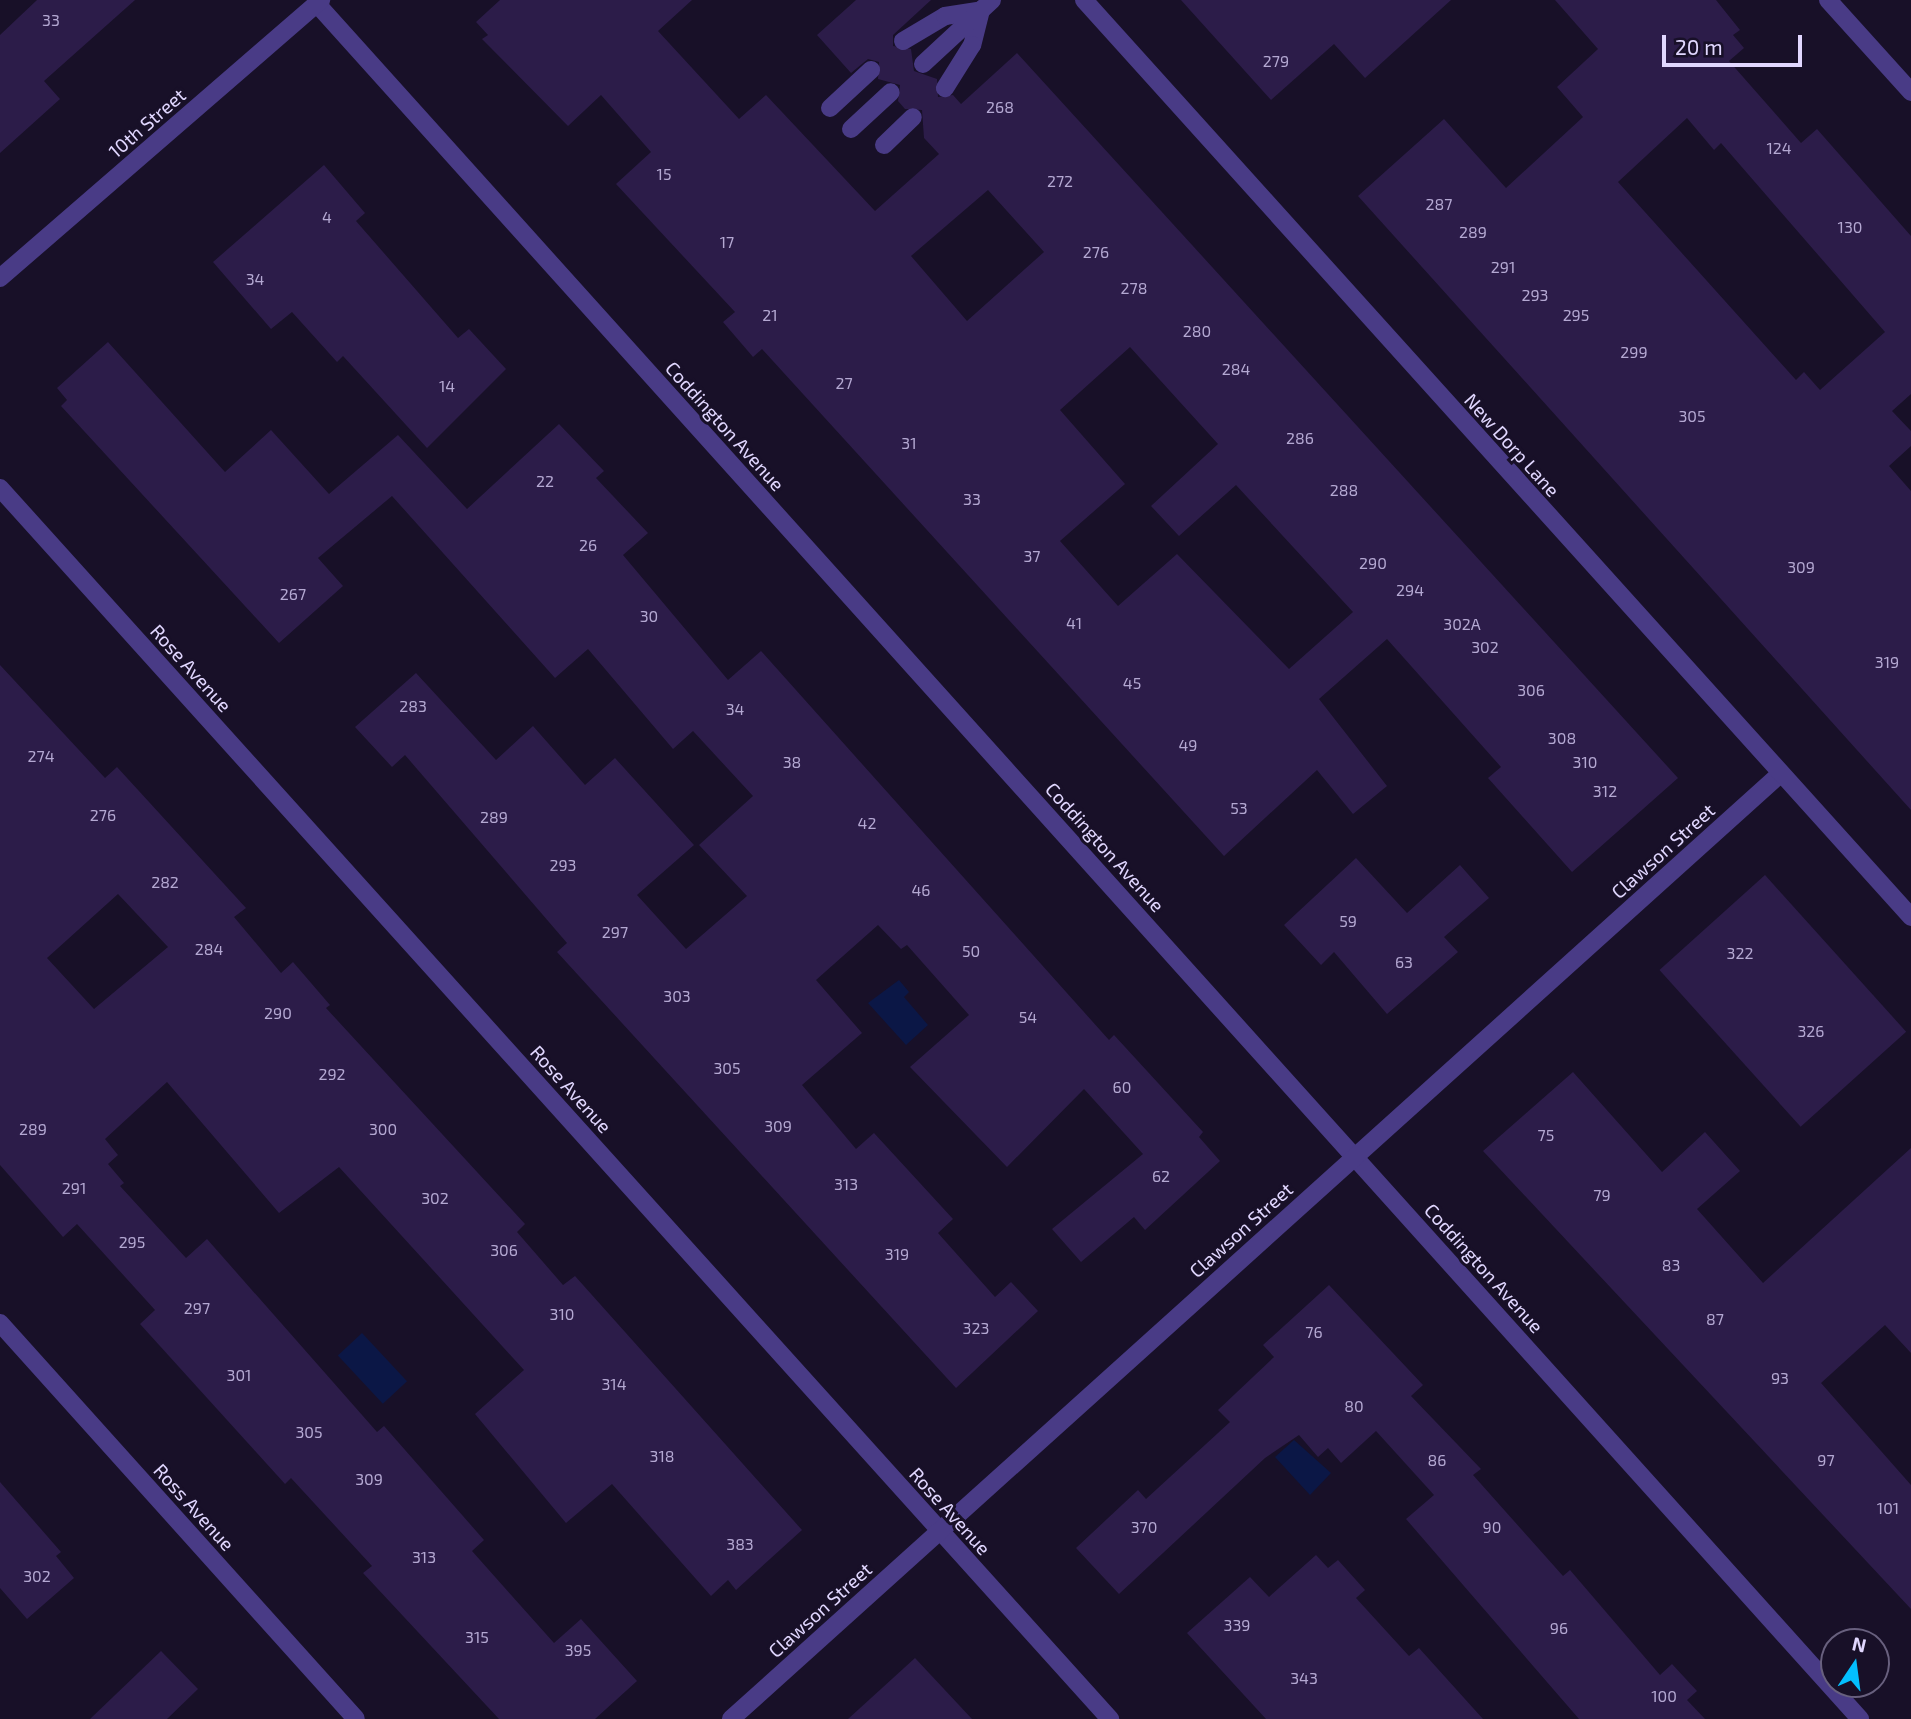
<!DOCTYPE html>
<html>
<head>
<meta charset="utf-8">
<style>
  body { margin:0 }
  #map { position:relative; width:1911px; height:1719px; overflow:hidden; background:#181028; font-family:"Exo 2",sans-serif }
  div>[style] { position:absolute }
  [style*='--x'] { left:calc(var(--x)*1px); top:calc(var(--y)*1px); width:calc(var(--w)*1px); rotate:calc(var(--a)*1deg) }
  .water>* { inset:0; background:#0b1746; transform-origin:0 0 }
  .building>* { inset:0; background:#2c1c49; transform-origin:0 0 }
  .service>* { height:18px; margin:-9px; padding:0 9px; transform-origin:9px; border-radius:9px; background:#493b86 }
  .minor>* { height:18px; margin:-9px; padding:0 9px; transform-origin:9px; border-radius:9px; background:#493b86 }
  .tertiary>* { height:18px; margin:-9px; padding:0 9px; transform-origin:9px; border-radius:9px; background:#493b86 }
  span { translate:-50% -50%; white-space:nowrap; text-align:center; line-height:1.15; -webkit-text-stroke:6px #181028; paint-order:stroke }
  .number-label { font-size:16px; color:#b4a8d2 }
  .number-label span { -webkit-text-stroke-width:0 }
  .street-label { font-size:19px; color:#e1d7ff }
  .north { position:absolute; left:1820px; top:1628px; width:70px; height:70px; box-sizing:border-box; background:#181028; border:2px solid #68607e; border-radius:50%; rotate:13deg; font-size:19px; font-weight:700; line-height:28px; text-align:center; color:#e1d7ff }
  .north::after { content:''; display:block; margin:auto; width:24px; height:32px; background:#03bffe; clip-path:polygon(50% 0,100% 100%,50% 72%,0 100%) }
  .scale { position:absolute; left:1662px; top:35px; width:140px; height:32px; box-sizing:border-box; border:4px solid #e1d7ff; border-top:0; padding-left:9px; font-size:21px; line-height:24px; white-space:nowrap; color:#e1d7ff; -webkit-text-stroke:5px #181028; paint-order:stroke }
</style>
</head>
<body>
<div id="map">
  <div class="water">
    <i style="clip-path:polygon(899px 980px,909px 992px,904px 997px,928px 1025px,906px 1045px,868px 1003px)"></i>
    <i style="left:362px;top:1333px;width:66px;height:33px;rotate:47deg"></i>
    <i style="clip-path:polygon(1294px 1440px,1331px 1473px,1310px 1495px,1275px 1457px)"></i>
  </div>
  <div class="building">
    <i style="clip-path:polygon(37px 0,135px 0,44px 81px,60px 99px,0 153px,0 35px)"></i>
    <i style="clip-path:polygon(evenodd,500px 0,692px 0,658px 31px,739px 119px,766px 95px,875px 211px,939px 154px,924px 138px,922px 110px,905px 109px,898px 101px,900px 85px,878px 79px,879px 62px,868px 59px,851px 73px,817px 35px,856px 0,931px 0,893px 35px,893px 46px,911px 49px,914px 71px,937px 79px,938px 97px,953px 95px,961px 104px,1017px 53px,1678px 778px,1572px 872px,1488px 778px,1501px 767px,1387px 639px,1319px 699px,1387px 786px,1353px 814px,1317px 770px,1224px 856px,762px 349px,753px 357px,723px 322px,735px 312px,616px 184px,651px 152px,601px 95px,568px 126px,482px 39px,488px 35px,476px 22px,500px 0,988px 190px,1044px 252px,967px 321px,911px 256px,988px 190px,500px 0,1130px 347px,1218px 444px,1151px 506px,1179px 536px,1236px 485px,1353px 612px,1289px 669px,1177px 554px,1118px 606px,1060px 541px,1125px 484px,1060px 410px,1130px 347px)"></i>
    <i style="clip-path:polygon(1181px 0,1451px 0,1365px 78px,1334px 44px,1271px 100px)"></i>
    <i style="clip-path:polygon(evenodd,1555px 0,1716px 0,1740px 30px,1733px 35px,1744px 48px,1729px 61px,1801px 143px,1817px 129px,1911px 236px,1911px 394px,1892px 411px,1911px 431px,1911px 446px,1889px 466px,1911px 491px,1911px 810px,1358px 196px,1444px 119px,1506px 188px,1583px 117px,1557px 87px,1598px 49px,1555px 0,1687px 118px,1714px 150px,1721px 143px,1885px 332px,1820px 390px,1804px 372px,1796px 380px,1618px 182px,1687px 118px)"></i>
    <i style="clip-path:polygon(324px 165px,365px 213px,356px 221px,458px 338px,469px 329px,506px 369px,427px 448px,343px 356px,337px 362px,292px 312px,271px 329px,213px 262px)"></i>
    <i style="clip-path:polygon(108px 342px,225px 472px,271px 430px,329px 494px,398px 435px,467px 509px,559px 424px,604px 471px,596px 478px,648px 533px,623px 555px,728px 680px,761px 651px,1109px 1040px,1114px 1035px,1203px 1132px,1199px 1137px,1220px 1161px,1145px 1230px,1134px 1217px,1081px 1262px,1052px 1229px,1143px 1154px,1084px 1089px,1007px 1167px,910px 1067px,969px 1015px,907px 945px,901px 949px,878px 925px,816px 980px,862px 1033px,802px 1085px,856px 1149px,874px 1133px,953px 1219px,938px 1233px,995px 1297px,1011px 1282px,1038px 1311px,956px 1388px,557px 952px,567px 943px,405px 755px,392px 767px,355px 727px,416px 673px,496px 760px,533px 726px,585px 785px,615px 758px,694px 845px,637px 895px,686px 949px,747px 896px,699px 845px,753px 796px,693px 731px,673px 749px,588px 649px,555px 678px,392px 496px,318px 558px,343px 586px,279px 643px,61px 406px,67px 400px,57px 388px)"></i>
    <i style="clip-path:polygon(evenodd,0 665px,105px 778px,117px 767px,246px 908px,234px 917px,281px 973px,293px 962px,330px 1005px,326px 1008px,525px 1224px,517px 1232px,563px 1285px,575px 1276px,802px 1530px,736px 1590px,728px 1580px,711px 1596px,612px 1484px,566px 1523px,475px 1414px,524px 1370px,339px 1167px,279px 1213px,167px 1082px,105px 1139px,118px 1155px,108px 1164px,124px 1183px,120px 1186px,186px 1258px,207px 1239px,377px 1432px,384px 1426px,484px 1540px,472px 1551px,554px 1643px,581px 1619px,637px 1681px,595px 1719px,499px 1719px,363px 1573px,372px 1566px,291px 1478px,285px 1484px,140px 1324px,155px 1310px,77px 1224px,63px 1237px,0 1165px,0 665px,118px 894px,168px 947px,94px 1009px,47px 958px,118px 894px)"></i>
    <i style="clip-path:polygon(1356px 858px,1407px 913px,1460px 865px,1489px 898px,1444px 937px,1458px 952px,1387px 1014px,1334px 952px,1321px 965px,1284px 925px)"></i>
    <i style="left:1765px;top:875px;width:211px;height:142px;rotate:48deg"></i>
    <i style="clip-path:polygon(1573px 1072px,1662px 1172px,1705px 1132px,1740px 1171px,1697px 1209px,1763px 1283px,1911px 1148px,1911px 1353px,1885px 1325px,1821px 1383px,1911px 1485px,1911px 1609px,1483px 1151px)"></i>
    <i style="clip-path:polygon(1329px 1285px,1423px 1385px,1411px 1396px,1481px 1469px,1473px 1475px,1563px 1576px,1570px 1570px,1660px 1675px,1672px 1664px,1697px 1691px,1687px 1700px,1705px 1719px,1579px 1719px,1406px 1519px,1434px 1495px,1376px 1431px,1341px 1463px,1328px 1448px,1318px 1457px,1299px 1435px,1265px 1458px,1119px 1594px,1076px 1548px,1138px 1490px,1146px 1499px,1230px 1422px,1218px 1410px,1274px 1357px,1263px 1345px)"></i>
    <i style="clip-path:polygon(0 1482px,61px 1552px,56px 1556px,74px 1578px,27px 1619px,0 1588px)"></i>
    <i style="clip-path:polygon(1316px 1555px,1328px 1568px,1338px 1560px,1365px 1590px,1356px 1598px,1409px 1656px,1419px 1648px,1483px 1719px,1266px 1719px,1187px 1633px,1250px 1577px,1269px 1597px)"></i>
    <i style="clip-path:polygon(161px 1651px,198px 1689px,167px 1719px,90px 1719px)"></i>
    <i style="clip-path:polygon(915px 1658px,972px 1719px,848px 1719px)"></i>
  </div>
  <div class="service">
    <i style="--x:903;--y:41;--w:49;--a:-30.8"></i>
    <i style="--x:945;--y:16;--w:36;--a:-9"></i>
    <i style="--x:981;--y:10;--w:36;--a:104"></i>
    <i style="--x:972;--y:45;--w:51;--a:122.1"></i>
    <i style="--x:923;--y:64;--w:94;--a:-42.8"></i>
    <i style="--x:830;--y:108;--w:56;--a:-42.8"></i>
    <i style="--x:851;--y:129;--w:54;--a:-42.8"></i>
    <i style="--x:884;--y:145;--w:40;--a:-44"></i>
  </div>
  <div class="minor">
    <i style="--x:1828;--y:0;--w:124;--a:47.9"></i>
    <i style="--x:317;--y:4;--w:2307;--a:48.02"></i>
    <i style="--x:0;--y:278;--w:425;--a:-40.9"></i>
    <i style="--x:0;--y:488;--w:1658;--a:47.96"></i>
    <i style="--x:0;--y:1323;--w:532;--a:48.04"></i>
    <i style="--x:731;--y:1719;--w:1412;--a:-42.01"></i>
  </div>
  <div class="tertiary">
    <i style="--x:1084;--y:0;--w:1235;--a:47.95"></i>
  </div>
  <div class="number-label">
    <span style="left:51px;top:20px">33</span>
    <span style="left:1276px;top:61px">279</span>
    <span style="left:1000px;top:107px">268</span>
    <span style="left:1779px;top:148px">124</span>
    <span style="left:664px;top:174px">15</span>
    <span style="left:1060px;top:181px">272</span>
    <span style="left:1439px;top:204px">287</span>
    <span style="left:327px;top:217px">4</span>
    <span style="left:1850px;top:227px">130</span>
    <span style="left:1473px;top:232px">289</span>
    <span style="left:727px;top:242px">17</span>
    <span style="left:1096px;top:252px">276</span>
    <span style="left:1503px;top:267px">291</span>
    <span style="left:255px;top:279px">34</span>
    <span style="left:1134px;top:288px">278</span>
    <span style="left:1535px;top:295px">293</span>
    <span style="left:770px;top:315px">21</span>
    <span style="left:1576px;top:315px">295</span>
    <span style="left:1197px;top:331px">280</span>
    <span style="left:1634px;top:352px">299</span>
    <span style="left:1236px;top:369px">284</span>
    <span style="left:844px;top:383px">27</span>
    <span style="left:447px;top:386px">14</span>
    <span style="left:1692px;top:416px">305</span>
    <span style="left:1300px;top:438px">286</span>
    <span style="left:909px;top:443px">31</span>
    <span style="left:545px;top:481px">22</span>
    <span style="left:1344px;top:490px">288</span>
    <span style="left:972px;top:499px">33</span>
    <span style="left:588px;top:545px">26</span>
    <span style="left:1032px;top:556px">37</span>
    <span style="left:1373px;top:563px">290</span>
    <span style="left:1801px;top:567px">309</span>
    <span style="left:1410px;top:590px">294</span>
    <span style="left:293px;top:594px">267</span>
    <span style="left:649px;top:616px">30</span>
    <span style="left:1074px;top:623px">41</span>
    <span style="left:1462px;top:624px">302A</span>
    <span style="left:1485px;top:647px">302</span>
    <span style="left:1887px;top:662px">319</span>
    <span style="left:1132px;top:683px">45</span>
    <span style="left:1531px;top:690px">306</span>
    <span style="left:413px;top:706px">283</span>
    <span style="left:735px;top:709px">34</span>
    <span style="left:1562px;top:738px">308</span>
    <span style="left:1188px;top:745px">49</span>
    <span style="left:41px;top:756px">274</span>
    <span style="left:792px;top:762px">38</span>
    <span style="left:1585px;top:762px">310</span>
    <span style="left:1605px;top:791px">312</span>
    <span style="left:1239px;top:808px">53</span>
    <span style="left:103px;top:815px">276</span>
    <span style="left:494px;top:817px">289</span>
    <span style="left:867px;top:823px">42</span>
    <span style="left:563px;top:865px">293</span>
    <span style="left:165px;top:882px">282</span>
    <span style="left:921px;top:890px">46</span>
    <span style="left:1348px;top:921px">59</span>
    <span style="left:615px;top:932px">297</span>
    <span style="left:209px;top:949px">284</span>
    <span style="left:971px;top:951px">50</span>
    <span style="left:1740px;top:953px">322</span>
    <span style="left:1404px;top:962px">63</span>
    <span style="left:677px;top:996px">303</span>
    <span style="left:278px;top:1013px">290</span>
    <span style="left:1028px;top:1017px">54</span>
    <span style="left:1811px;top:1031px">326</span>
    <span style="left:727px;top:1068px">305</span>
    <span style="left:332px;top:1074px">292</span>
    <span style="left:1122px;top:1087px">60</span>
    <span style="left:778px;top:1126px">309</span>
    <span style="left:33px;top:1129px">289</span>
    <span style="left:383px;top:1129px">300</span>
    <span style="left:1546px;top:1135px">75</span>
    <span style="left:1161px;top:1176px">62</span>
    <span style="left:846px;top:1184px">313</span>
    <span style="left:74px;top:1188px">291</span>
    <span style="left:1602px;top:1195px">79</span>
    <span style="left:435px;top:1198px">302</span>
    <span style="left:132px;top:1242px">295</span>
    <span style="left:504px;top:1250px">306</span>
    <span style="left:897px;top:1254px">319</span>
    <span style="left:1671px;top:1265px">83</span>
    <span style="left:197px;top:1308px">297</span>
    <span style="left:562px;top:1314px">310</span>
    <span style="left:1715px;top:1319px">87</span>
    <span style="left:976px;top:1328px">323</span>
    <span style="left:1314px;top:1332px">76</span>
    <span style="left:239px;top:1375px">301</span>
    <span style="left:1780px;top:1378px">93</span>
    <span style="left:614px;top:1384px">314</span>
    <span style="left:1354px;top:1406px">80</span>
    <span style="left:309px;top:1432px">305</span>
    <span style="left:662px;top:1456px">318</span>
    <span style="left:1437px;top:1460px">86</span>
    <span style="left:1826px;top:1460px">97</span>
    <span style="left:369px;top:1479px">309</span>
    <span style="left:1888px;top:1508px">101</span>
    <span style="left:1144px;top:1527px">370</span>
    <span style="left:1492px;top:1527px">90</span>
    <span style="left:740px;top:1544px">383</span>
    <span style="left:424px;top:1557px">313</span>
    <span style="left:37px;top:1576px">302</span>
    <span style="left:1237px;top:1625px">339</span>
    <span style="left:1559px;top:1628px">96</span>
    <span style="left:477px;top:1637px">315</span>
    <span style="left:578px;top:1650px">395</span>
    <span style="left:1304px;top:1678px">343</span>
    <span style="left:1664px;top:1696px">100</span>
  </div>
  <div class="street-label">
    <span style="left:147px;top:123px;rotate:-41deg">10th Street</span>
    <span style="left:725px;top:426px;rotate:48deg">Coddington Avenue</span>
    <span style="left:1512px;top:445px;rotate:48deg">New Dorp Lane</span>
    <span style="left:191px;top:668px;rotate:48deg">Rose Avenue</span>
    <span style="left:1105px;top:847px;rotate:48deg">Coddington Avenue</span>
    <span style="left:1663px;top:851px;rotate:-42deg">Clawson Street</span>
    <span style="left:571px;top:1089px;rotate:48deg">Rose Avenue</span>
    <span style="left:1241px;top:1230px;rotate:-42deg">Clawson Street</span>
    <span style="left:1484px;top:1268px;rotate:48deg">Coddington Avenue</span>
    <span style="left:194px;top:1507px;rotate:48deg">Ross Avenue</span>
    <span style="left:950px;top:1511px;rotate:48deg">Rose Avenue</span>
    <span style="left:820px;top:1610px;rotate:-42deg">Clawson Street</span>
  </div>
  <div class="north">N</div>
  <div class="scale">20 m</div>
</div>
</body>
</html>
